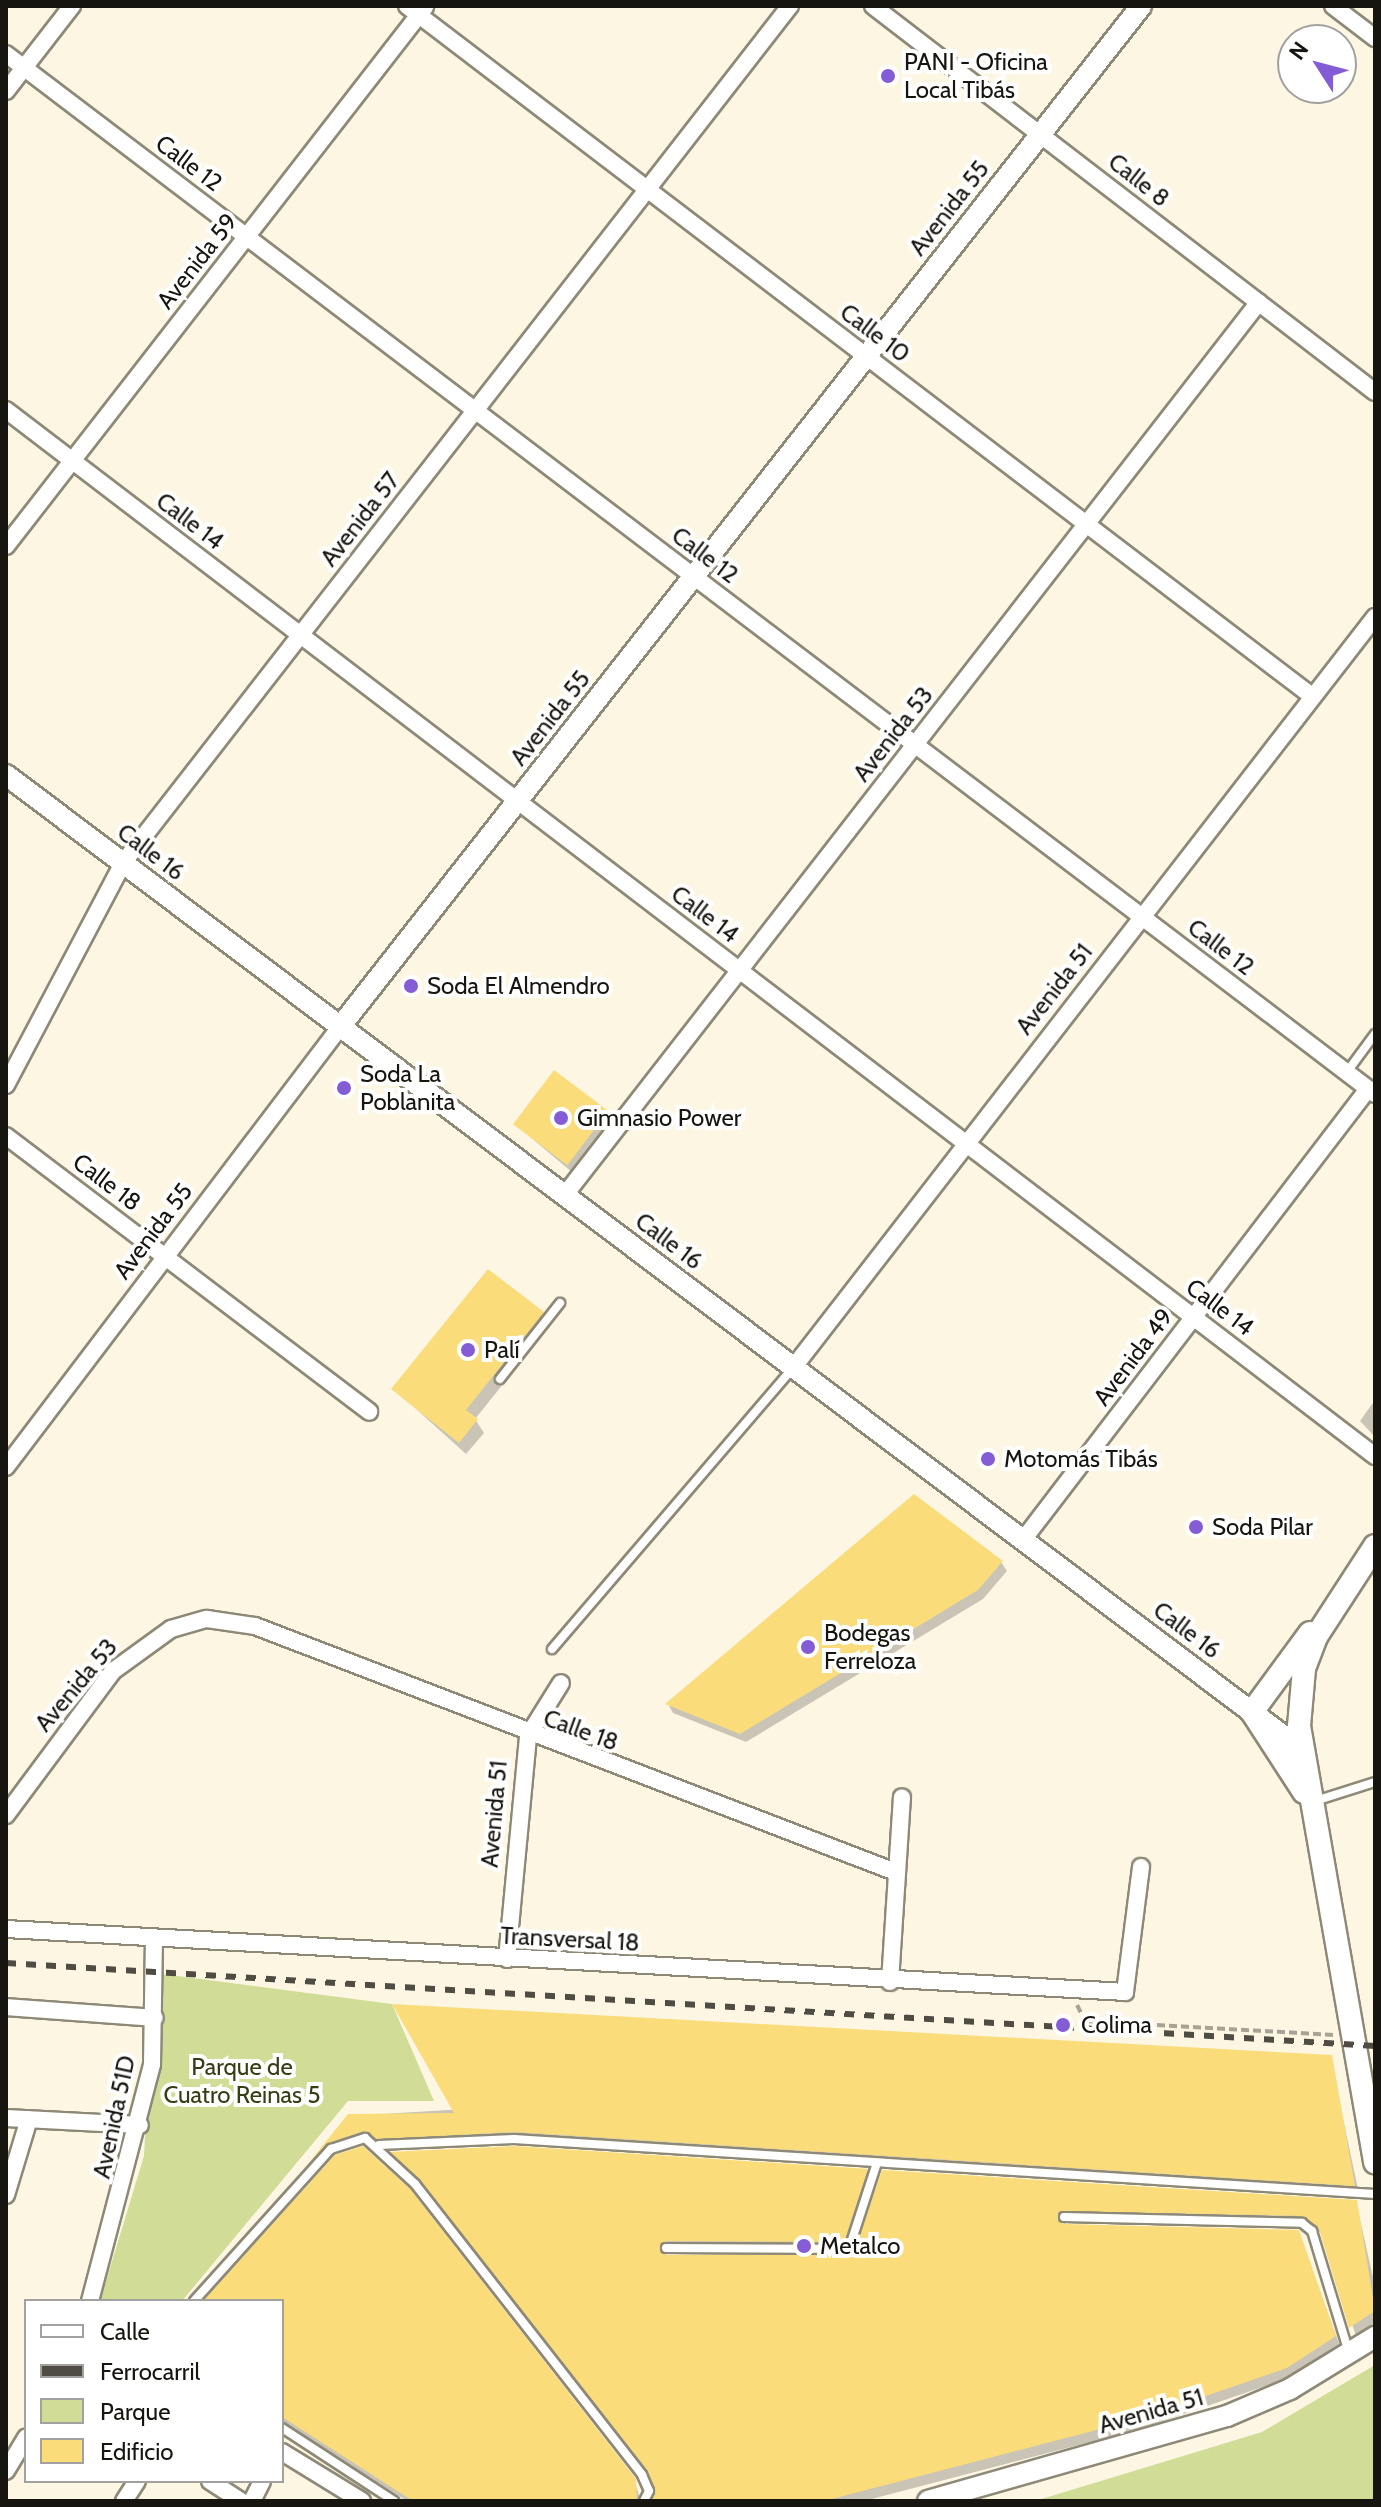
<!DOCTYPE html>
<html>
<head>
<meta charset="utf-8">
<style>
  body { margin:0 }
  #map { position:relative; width:1381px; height:2507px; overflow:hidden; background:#fcf6e3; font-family:Cabin,sans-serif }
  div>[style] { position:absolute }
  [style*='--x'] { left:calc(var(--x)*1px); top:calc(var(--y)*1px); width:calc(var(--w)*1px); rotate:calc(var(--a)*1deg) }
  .green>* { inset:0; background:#d1dc96 }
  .shadow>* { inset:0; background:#0003 }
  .building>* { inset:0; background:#fadc7a; transform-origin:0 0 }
  .path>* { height:4px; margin-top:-2px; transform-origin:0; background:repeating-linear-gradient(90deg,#a7a394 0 8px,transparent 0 12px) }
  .roads { filter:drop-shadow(2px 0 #8e8977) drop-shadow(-2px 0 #8e8977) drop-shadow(0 2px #8e8977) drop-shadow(0 -2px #8e8977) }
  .service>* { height:8px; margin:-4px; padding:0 4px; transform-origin:4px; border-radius:4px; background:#fff }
  .minor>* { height:16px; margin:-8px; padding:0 8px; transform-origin:8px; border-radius:8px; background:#fff }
  .tertiary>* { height:20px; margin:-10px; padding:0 10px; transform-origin:10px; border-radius:10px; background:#fff }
  .secondary>* { height:22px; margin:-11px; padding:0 11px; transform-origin:11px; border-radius:11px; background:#fff }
  .rail>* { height:6px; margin-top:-3px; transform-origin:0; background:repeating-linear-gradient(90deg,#4f4c43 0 10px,transparent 0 20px) }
  .dots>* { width:22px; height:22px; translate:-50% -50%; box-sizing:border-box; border:4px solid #fff; border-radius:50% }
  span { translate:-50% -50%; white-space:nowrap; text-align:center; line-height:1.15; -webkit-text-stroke:8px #fff; paint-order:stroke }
  .poi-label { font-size:24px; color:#17150f }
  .left { translate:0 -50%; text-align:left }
  .street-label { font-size:24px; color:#17150f }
  .park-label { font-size:24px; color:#383d14 }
  .frame { position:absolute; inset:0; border:8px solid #17150f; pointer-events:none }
  .legend { position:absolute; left:24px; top:2299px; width:260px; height:184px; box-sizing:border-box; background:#fff; border:2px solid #a2a19f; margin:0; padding:10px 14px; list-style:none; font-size:24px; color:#17150f }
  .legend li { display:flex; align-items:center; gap:16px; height:40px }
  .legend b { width:40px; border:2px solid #a2a19f }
  .north { position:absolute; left:1277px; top:24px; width:80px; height:80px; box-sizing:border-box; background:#fff; border:2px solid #a2a19f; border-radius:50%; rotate:306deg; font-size:22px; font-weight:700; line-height:32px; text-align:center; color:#17150f }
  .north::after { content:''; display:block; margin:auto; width:28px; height:36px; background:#845cd6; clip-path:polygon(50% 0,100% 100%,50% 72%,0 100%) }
</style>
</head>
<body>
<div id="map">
  <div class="green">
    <i style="clip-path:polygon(154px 1973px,392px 2004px,434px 2101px,348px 2101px,182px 2301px,100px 2301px,144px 2156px)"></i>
    <i style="clip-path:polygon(1375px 2365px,1375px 2501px,1035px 2501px,1262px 2432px)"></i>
  </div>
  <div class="shadow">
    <i style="clip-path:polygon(607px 1112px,612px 1121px,573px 1173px,516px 1125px)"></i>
    <i style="clip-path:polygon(542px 1314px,550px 1326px,475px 1419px,484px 1433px,466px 1454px,394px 1389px)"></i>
    <i style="clip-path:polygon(1375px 1400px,1375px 1437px,1360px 1421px)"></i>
    <i style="clip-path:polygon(1001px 1562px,1007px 1571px,983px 1599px,746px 1742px,673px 1713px,668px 1704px)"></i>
    <i style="clip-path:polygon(1330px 2057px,1359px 2194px,521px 2141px,383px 2148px,370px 2140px,333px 2152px,310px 2176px,306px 2169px,349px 2116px)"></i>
    <i style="clip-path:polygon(393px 2153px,867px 2171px,872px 2180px,849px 2251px,672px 2250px,663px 2257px,854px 2257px,884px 2172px,1356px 2202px,1375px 2286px,1375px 2323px,1356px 2336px,1323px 2235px,1313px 2226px,1065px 2219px,1066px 2226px,1298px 2232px,1340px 2346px,1292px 2377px,1140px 2429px,864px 2501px,652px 2501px,652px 2476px)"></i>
    <i style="clip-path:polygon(336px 2157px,634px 2480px,641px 2501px,407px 2501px,282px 2422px,282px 2301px,205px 2301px)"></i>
  </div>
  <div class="building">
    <i style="left:554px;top:1070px;width:68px;height:68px;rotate:37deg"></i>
    <i style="clip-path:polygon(488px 1269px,544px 1312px,466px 1410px,478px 1419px,459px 1443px,391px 1389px)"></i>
    <i style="clip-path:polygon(914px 1494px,1003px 1561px,978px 1590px,740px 1734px,665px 1704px)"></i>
    <i style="clip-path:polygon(392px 2004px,1332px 2055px,1355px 2186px,514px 2132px,376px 2139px,364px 2131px,328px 2143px,304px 2169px,348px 2114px,454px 2113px)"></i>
    <i style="clip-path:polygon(363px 2146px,410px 2189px,636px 2479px,637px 2501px,413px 2501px,282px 2417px,282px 2301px,203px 2301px,335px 2155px)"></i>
    <i style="clip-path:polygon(514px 2146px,868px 2169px,844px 2242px,666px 2241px,659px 2247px,666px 2255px,852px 2255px,882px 2170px,1357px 2200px,1375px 2311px,1349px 2328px,1319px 2229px,1303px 2216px,1061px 2211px,1064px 2224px,1299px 2230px,1336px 2336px,1287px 2368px,1135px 2420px,824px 2501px,652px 2501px,648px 2471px,420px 2180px,390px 2152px)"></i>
  </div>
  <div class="path">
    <i style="--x:1077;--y:2005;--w:18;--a:63"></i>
    <i style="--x:1085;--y:2021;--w:249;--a:3.2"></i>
  </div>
  <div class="roads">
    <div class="service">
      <i style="--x:1347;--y:1072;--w:47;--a:-53.6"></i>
      <i style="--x:500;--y:1379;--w:97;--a:-51.7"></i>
      <i style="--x:552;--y:1649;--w:370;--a:-49.4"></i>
      <i style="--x:1315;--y:1801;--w:63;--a:-17.6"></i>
      <i style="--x:379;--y:2145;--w:135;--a:-2.5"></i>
      <i style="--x:514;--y:2139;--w:863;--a:3.66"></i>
      <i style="--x:1064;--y:2217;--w:238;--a:1.4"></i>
      <i style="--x:1302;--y:2223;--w:13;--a:39"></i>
      <i style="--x:1312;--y:2231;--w:127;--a:73.1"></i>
      <i style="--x:666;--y:2248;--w:183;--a:0.3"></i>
      <i style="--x:849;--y:2249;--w:90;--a:-72"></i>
      <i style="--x:194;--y:2301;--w:205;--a:-48"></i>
      <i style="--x:331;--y:2149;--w:36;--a:-18"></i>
      <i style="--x:365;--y:2138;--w:68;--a:42.6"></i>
      <i style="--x:415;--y:2184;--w:369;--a:52"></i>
      <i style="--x:642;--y:2475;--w:17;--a:66"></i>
      <i style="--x:649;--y:2491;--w:11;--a:117"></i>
      <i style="--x:282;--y:2428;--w:134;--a:33.1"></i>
    </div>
    <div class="minor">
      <i style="--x:407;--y:6;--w:1139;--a:37.33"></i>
      <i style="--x:873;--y:6;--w:633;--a:37.56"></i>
      <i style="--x:1333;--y:6;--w:53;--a:37.3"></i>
      <i style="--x:6;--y:54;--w:1719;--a:37.22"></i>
      <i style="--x:6;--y:91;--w:108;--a:-52.2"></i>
      <i style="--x:6;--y:410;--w:1723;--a:37.38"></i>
      <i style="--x:6;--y:546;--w:683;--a:-52.14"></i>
      <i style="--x:6;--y:1085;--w:251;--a:-62.2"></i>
      <i style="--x:123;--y:863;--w:1086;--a:-52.11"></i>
      <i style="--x:6;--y:1136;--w:456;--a:37.2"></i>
      <i style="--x:564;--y:1196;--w:1132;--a:-52.14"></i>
      <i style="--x:793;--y:1368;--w:950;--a:-52.23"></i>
      <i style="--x:6;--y:1467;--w:552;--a:-52.8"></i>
      <i style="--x:1023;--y:1540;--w:568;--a:-52.59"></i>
      <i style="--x:6;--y:1815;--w:179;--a:-53.4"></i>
      <i style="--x:113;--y:1671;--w:72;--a:-35.9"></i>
      <i style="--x:171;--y:1629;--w:37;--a:-16"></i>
      <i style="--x:207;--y:1619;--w:49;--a:8.3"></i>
      <i style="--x:255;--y:1626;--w:683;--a:21.01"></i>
      <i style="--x:6;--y:1929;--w:1121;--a:3.22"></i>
      <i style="--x:1125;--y:1992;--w:126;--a:-82.7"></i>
      <i style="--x:507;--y:1959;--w:224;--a:-84.6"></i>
      <i style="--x:528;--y:1736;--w:62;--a:-58.1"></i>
      <i style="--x:890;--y:1982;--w:185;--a:-86.3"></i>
      <i style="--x:6;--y:2007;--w:149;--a:4.2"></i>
      <i style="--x:6;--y:2118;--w:134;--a:3"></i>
      <i style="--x:6;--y:2195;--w:79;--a:-73.2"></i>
      <i style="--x:90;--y:2301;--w:245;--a:-75.3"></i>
      <i style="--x:152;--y:2064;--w:126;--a:-89.1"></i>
      <i style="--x:282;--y:2452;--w:94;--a:31.5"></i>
      <i style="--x:6;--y:2471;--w:39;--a:-59"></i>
      <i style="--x:210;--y:2481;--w:37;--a:33"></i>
      <i style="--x:124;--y:2501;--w:24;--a:-57"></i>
      <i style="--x:252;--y:2501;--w:22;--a:-63"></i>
    </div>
    <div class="tertiary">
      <i style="--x:6;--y:775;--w:1620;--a:36.95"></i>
      <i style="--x:340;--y:1027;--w:1298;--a:-51.88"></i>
      <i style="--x:928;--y:2501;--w:311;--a:-15.9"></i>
      <i style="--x:1227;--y:2416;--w:69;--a:-23.2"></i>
      <i style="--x:1290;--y:2389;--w:100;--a:-31.5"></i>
    </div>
    <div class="secondary">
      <i style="--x:1375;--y:1546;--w:108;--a:123"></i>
      <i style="--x:1316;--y:1637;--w:34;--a:111"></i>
      <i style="--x:1304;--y:1669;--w:57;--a:95"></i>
      <i style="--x:1299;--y:1726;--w:443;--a:80.1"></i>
      <i style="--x:1304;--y:1792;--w:95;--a:-123"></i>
      <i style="--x:1252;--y:1712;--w:98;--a:-53.7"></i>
    </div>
  </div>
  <div class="rail">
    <i style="--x:6;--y:1963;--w:1372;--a:3.47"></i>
  </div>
  <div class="dots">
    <i style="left:888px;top:76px;background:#845cd6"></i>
    <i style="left:411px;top:986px;background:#845cd6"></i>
    <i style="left:344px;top:1088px;background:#845cd6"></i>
    <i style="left:561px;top:1118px;background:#845cd6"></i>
    <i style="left:468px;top:1350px;background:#845cd6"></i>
    <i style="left:988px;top:1459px;background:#845cd6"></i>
    <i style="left:1196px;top:1527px;background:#845cd6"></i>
    <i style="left:808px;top:1647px;background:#845cd6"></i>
    <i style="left:1063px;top:2025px;background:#845cd6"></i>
    <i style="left:804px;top:2246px;background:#845cd6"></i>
  </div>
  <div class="poi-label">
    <span class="left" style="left:904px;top:76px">PANI - Oficina<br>Local Tibás</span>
    <span class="left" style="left:427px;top:986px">Soda El Almendro</span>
    <span class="left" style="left:360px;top:1088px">Soda La<br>Poblanita</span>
    <span class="left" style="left:577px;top:1118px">Gimnasio Power</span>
    <span class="left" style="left:484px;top:1350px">Palí</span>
    <span class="left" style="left:1004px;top:1459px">Motomás Tibás</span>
    <span class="left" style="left:1212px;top:1527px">Soda Pilar</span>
    <span class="left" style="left:824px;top:1647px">Bodegas<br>Ferreloza</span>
    <span class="left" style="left:1081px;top:2025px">Colima</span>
    <span class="left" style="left:820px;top:2246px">Metalco</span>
  </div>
  <div class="street-label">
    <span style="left:189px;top:163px;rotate:37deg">Calle 12</span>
    <span style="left:1139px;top:180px;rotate:38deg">Calle 8</span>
    <span style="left:949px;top:208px;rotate:-52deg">Avenida 55</span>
    <span style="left:197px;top:261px;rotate:-52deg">Avenida 59</span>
    <span style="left:875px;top:333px;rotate:37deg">Calle 10</span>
    <span style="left:360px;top:519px;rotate:-52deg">Avenida 57</span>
    <span style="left:190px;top:521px;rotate:37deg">Calle 14</span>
    <span style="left:705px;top:555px;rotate:37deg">Calle 12</span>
    <span style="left:550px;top:718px;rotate:-52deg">Avenida 55</span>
    <span style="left:893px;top:734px;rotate:-52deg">Avenida 53</span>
    <span style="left:151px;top:852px;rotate:37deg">Calle 16</span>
    <span style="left:705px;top:914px;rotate:37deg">Calle 14</span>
    <span style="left:1221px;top:947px;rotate:37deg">Calle 12</span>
    <span style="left:1054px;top:989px;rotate:-52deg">Avenida 51</span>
    <span style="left:107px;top:1182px;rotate:37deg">Calle 18</span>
    <span style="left:153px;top:1231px;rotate:-53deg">Avenida 55</span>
    <span style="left:669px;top:1241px;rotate:37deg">Calle 16</span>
    <span style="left:1220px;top:1307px;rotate:37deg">Calle 14</span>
    <span style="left:1133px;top:1357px;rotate:-53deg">Avenida 49</span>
    <span style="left:1187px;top:1630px;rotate:37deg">Calle 16</span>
    <span style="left:76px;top:1685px;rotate:-50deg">Avenida 53</span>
    <span style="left:581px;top:1730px;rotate:20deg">Calle 18</span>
    <span style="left:494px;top:1814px;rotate:-85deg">Avenida 51</span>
    <span style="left:570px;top:1939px;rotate:3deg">Transversal 18</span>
    <span style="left:114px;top:2117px;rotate:-78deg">Avenida 51D</span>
    <span style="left:1151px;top:2411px;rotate:-16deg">Avenida 51</span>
  </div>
  <div class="park-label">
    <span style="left:242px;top:2081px">Parque de<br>Cuatro Reinas 5</span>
  </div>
  <div class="frame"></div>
  <ul class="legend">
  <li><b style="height:10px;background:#fff"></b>Calle</li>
  <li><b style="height:10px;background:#4f4c43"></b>Ferrocarril</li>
  <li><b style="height:22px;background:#d1dc96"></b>Parque</li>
  <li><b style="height:22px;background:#fadc7a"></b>Edificio</li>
  </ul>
  <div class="north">N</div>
</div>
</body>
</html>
